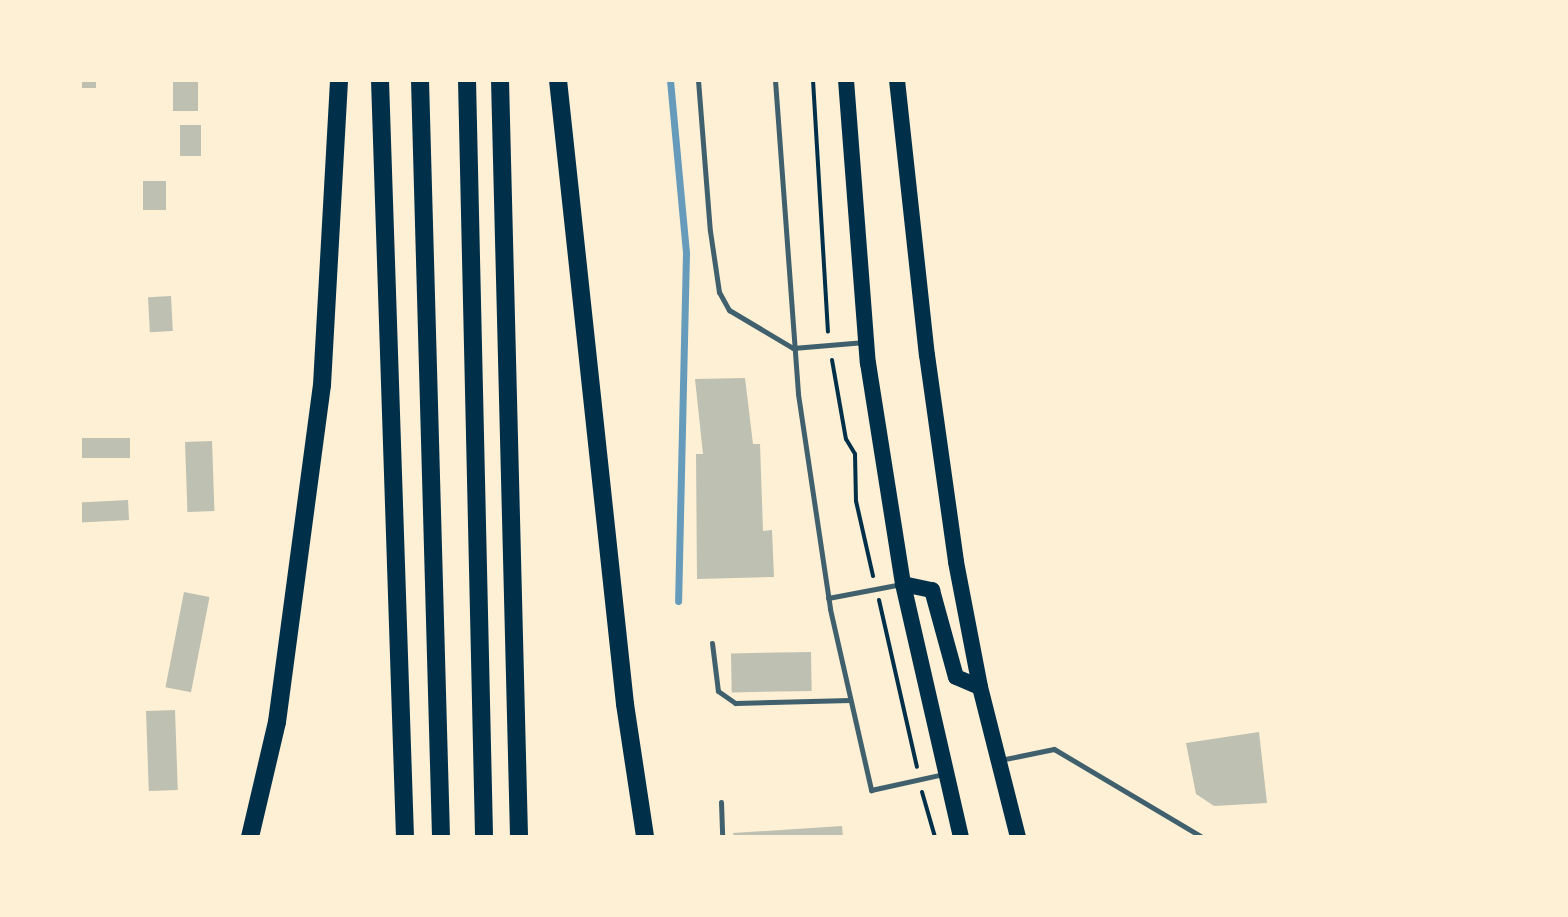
<!DOCTYPE html>
<html>
<head>
<meta charset="utf-8">
<style>
  body { margin:0 }
  #map { position:relative; width:1568px; height:917px; overflow:hidden; background:#fdf0d5; font-family:Lato,sans-serif }
  div>[style] { position:absolute }
  [style*='--x'] { left:calc(var(--x)*1px); top:calc(var(--y)*1px); width:calc(var(--w)*1px); rotate:calc(var(--a)*1deg) }
  .stream>* { height:7px; margin:-3.5px; padding:0 3.5px; transform-origin:3.5px; border-radius:3.5px; background:#669bbc }
  .building>* { inset:0; background:#bec0b2; transform-origin:0 0 }
  .path>* { height:4px; margin:-2px; padding:0 2px; transform-origin:2px; border-radius:2px; background:#003049 }
  .service>* { height:5px; margin:-2.5px; padding:0 2.5px; transform-origin:2.5px; border-radius:2.5px; background:#3f606c }
  .primary>* { height:16px; margin:-8px; padding:0 8px; transform-origin:8px; border-radius:8px; background:#003049 }
  .motorway>* { height:18px; margin:-9px; padding:0 9px; transform-origin:9px; border-radius:9px; background:#003049 }
  span { translate:-50% -50%; white-space:nowrap; text-align:center; line-height:1.15; -webkit-text-stroke:6px #fdf0d5; paint-order:stroke }
  .frame { position:absolute; inset:0; border:82px solid #fdf0d5; pointer-events:none }
</style>
</head>
<body>
<div id="map">
  <div class="stream">
    <i style="--x:670;--y:80;--w:174;--a:84.7"></i>
    <i style="--x:686;--y:253;--w:348;--a:91.3"></i>
  </div>
  <div class="building">
    <i style="left:80px;top:80px;width:16px;height:8px"></i>
    <i style="left:173px;top:80px;width:25px;height:31px"></i>
    <i style="left:180px;top:125px;width:21px;height:31px"></i>
    <i style="left:143px;top:181px;width:23px;height:29px"></i>
    <i style="left:171px;top:296px;width:35px;height:23px;rotate:87deg"></i>
    <i style="clip-path:polygon(745px 378px,753px 444px,760px 444px,763px 531px,772px 530px,774px 577px,697px 579px,696px 454px,703px 454px,695px 379px)"></i>
    <i style="left:80px;top:438px;width:50px;height:20px"></i>
    <i style="left:212px;top:441px;width:70px;height:27px;rotate:88deg"></i>
    <i style="left:128px;top:500px;width:20px;height:48px;rotate:87deg"></i>
    <i style="left:184px;top:592px;width:26px;height:97px;rotate:11deg"></i>
    <i style="left:811px;top:652px;width:39px;height:80px;rotate:89deg"></i>
    <i style="left:175px;top:710px;width:80px;height:29px;rotate:88deg"></i>
    <i style="clip-path:polygon(1259px 732px,1267px 803px,1214px 806px,1196px 794px,1186px 743px)"></i>
    <i style="clip-path:polygon(842px 826px,843px 837px,734px 837px,733px 833px)"></i>
  </div>
  <div class="path">
    <i style="--x:813;--y:80;--w:252;--a:86.6"></i>
    <i style="--x:832;--y:360;--w:80;--a:80"></i>
    <i style="--x:846;--y:439;--w:17;--a:59"></i>
    <i style="--x:855;--y:454;--w:47;--a:88.8"></i>
    <i style="--x:856;--y:501;--w:77;--a:77.2"></i>
    <i style="--x:879;--y:600;--w:171;--a:77.2"></i>
    <i style="--x:922;--y:792;--w:47;--a:73.9"></i>
  </div>
  <div class="service">
    <i style="--x:698;--y:80;--w:151;--a:85.5"></i>
    <i style="--x:710;--y:231;--w:62;--a:81.6"></i>
    <i style="--x:719;--y:292;--w:21;--a:61"></i>
    <i style="--x:729;--y:310;--w:74;--a:30.7"></i>
    <i style="--x:793;--y:348;--w:72;--a:-4.8"></i>
    <i style="--x:775;--y:80;--w:315;--a:85.8"></i>
    <i style="--x:798;--y:394;--w:217;--a:81.5"></i>
    <i style="--x:830;--y:609;--w:186;--a:77.2"></i>
    <i style="--x:871;--y:790;--w:75;--a:-12.4"></i>
    <i style="--x:828;--y:598;--w:75;--a:-10.7"></i>
    <i style="--x:712;--y:643;--w:48;--a:82.9"></i>
    <i style="--x:718;--y:691;--w:21;--a:35"></i>
    <i style="--x:735;--y:703;--w:115;--a:-1.5"></i>
    <i style="--x:1000;--y:760;--w:55;--a:-11.5"></i>
    <i style="--x:1054;--y:749;--w:172;--a:30.7"></i>
    <i style="--x:721;--y:802;--w:35;--a:88"></i>
  </div>
  <div class="primary">
    <i style="--x:846;--y:80;--w:284;--a:85.6"></i>
    <i style="--x:868;--y:363;--w:224;--a:81"></i>
    <i style="--x:903;--y:584;--w:260;--a:77.1"></i>
    <i style="--x:897;--y:80;--w:277;--a:83.8"></i>
    <i style="--x:927;--y:355;--w:209;--a:82"></i>
    <i style="--x:956;--y:562;--w:127;--a:79.1"></i>
    <i style="--x:980;--y:687;--w:155;--a:75.8"></i>
    <i style="--x:903;--y:584;--w:30;--a:12"></i>
    <i style="--x:932;--y:590;--w:90;--a:74.6"></i>
    <i style="--x:956;--y:677;--w:26;--a:23"></i>
  </div>
  <div class="motorway">
    <i style="--x:380;--y:80;--w:757;--a:88.11"></i>
    <i style="--x:420;--y:80;--w:757;--a:88.41"></i>
    <i style="--x:467;--y:80;--w:757;--a:88.71"></i>
    <i style="--x:500;--y:80;--w:757;--a:88.56"></i>
    <i style="--x:558;--y:80;--w:628;--a:83.87"></i>
    <i style="--x:625;--y:704;--w:134;--a:81.4"></i>
    <i style="--x:250;--y:837;--w:118;--a:-76.8"></i>
    <i style="--x:277;--y:722;--w:340;--a:-82.4"></i>
    <i style="--x:322;--y:385;--w:305;--a:-86.8"></i>
  </div>
  <div class="frame"></div>
</div>
</body>
</html>
